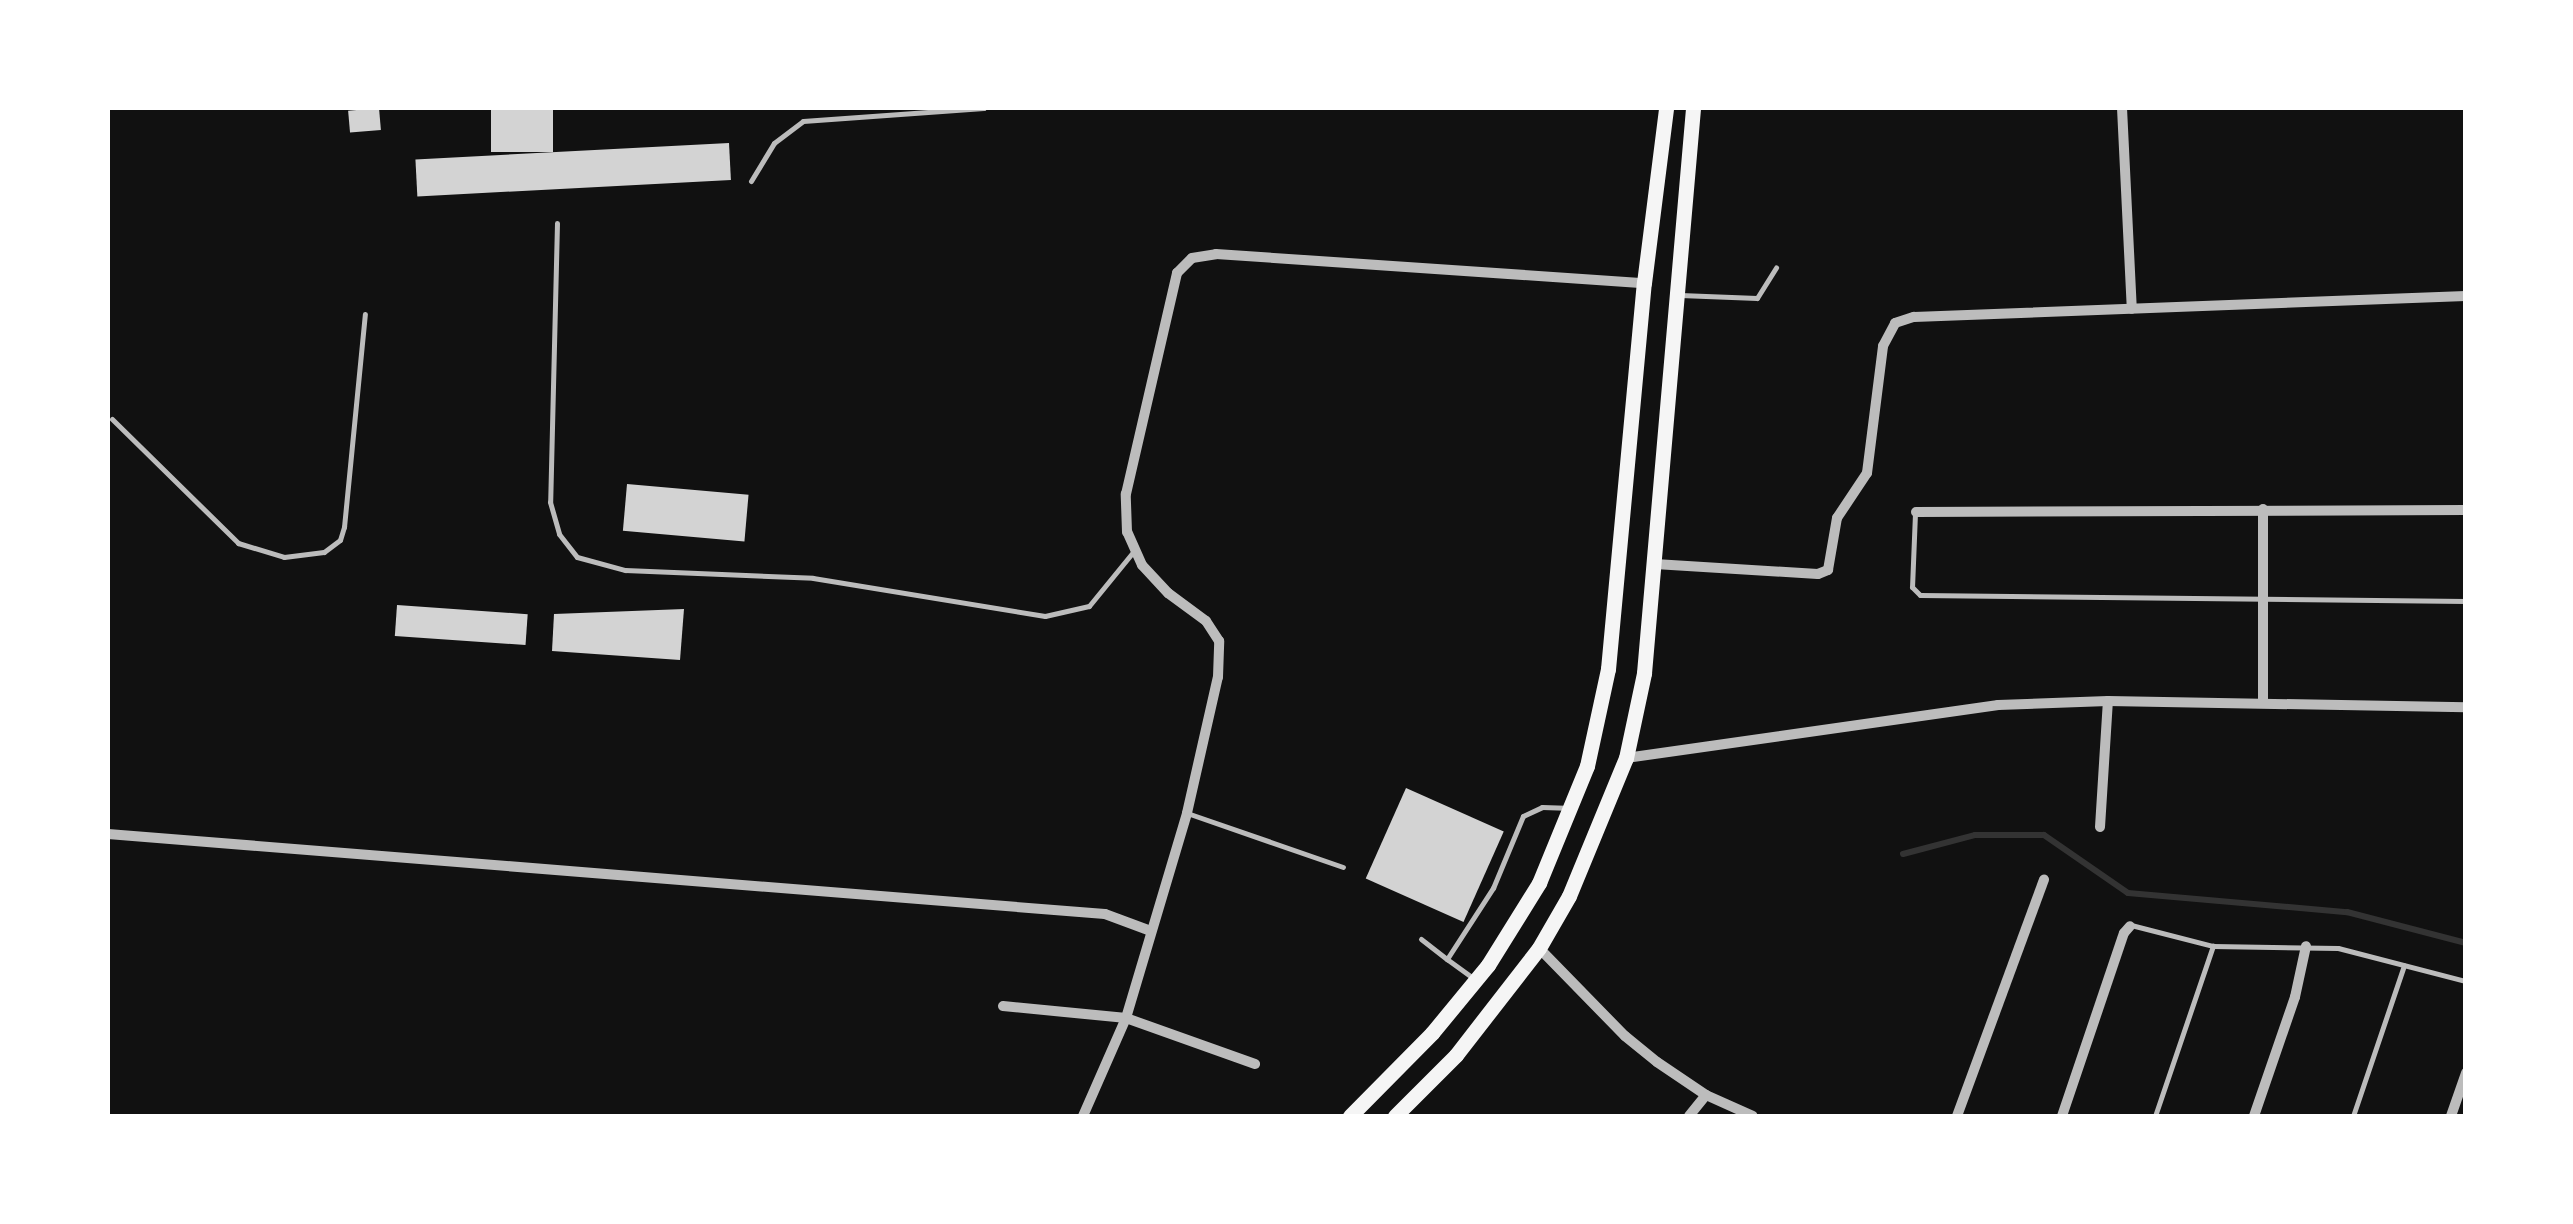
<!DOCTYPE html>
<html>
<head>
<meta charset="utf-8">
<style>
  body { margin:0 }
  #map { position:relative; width:2573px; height:1224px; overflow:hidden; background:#111; font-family:"Roboto Condensed",sans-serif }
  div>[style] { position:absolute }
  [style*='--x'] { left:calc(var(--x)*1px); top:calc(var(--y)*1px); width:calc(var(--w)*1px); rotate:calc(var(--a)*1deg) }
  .stream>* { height:6px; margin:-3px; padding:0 3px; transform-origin:3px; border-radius:3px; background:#333 }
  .building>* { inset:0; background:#d3d3d3; transform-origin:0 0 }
  .service>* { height:5px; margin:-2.5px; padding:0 2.5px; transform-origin:2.5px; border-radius:2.5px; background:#bcbcbc }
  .minor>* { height:10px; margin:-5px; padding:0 5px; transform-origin:5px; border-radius:5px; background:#bcbcbc }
  .secondary>* { height:15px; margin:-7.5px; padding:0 7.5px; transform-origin:7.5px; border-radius:7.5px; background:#f5f5f5 }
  span { translate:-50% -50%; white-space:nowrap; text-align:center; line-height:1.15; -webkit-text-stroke:8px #fff; paint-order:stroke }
  .frame { position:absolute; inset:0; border:110px solid #fff; pointer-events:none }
</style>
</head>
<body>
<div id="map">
  <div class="stream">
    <i style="--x:1903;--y:854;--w:74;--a:-14.8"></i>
    <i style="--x:1975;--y:835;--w:69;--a:0"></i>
    <i style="--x:2044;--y:835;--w:102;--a:34.6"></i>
    <i style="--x:2128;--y:893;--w:220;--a:5"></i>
    <i style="--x:2347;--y:912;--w:123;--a:14.6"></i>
  </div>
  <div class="building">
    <i style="left:379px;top:108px;width:22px;height:31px;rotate:85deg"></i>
    <i style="left:491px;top:108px;width:62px;height:44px"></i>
    <i style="left:729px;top:143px;width:37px;height:314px;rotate:87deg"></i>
    <i style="left:627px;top:484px;width:122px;height:47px;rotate:5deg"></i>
    <i style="left:397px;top:605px;width:131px;height:31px;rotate:4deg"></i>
    <i style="clip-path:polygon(684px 609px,680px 660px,552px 651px,554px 614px)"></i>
    <i style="left:1406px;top:788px;width:107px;height:99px;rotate:24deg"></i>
  </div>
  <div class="service">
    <i style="--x:751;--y:181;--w:44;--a:-58.8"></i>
    <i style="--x:774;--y:143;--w:36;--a:-37"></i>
    <i style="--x:803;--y:121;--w:181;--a:-4.1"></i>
    <i style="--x:557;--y:223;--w:279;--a:91.4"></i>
    <i style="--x:550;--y:502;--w:33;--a:74"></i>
    <i style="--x:559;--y:534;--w:29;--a:52"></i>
    <i style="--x:577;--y:557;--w:50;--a:15.2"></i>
    <i style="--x:625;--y:570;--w:188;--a:2.4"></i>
    <i style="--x:813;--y:578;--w:235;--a:9.3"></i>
    <i style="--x:1045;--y:616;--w:45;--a:-12.8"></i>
    <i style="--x:1089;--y:606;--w:70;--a:-50.8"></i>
    <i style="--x:1680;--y:295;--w:77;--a:2.2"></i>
    <i style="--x:1757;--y:298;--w:36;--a:-58"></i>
    <i style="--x:112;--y:419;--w:177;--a:44.5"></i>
    <i style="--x:238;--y:543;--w:48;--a:16.9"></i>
    <i style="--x:284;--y:557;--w:40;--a:-7.1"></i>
    <i style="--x:324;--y:552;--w:20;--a:-37"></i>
    <i style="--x:340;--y:540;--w:14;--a:-73"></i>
    <i style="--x:344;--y:527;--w:214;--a:-84.4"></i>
    <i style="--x:1915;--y:513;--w:74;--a:92.3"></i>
    <i style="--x:1912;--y:587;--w:11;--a:45"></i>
    <i style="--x:1920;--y:595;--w:546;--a:0.63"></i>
    <i style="--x:1187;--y:813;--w:165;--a:19.1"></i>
    <i style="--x:2131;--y:925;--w:85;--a:14.4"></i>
    <i style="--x:2213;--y:946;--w:125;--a:0.9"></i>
    <i style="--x:2338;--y:948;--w:132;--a:14.5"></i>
    <i style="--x:1421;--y:939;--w:33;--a:38"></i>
    <i style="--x:1473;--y:978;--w:32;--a:-144"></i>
    <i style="--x:1447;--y:959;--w:85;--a:-57.1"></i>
    <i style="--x:1493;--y:888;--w:78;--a:-67.4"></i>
    <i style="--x:1523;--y:816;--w:21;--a:-25"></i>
    <i style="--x:1542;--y:807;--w:23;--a:2"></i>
    <i style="--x:2155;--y:1116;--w:180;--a:-71.2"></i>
    <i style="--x:2353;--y:1116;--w:159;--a:-71.3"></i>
  </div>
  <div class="minor">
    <i style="--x:2122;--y:108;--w:201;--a:87.2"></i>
    <i style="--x:2263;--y:509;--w:193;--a:90"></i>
    <i style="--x:1916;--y:512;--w:550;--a:-0.21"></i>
    <i style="--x:1655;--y:564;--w:163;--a:3.5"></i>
    <i style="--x:1818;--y:574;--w:11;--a:-22"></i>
    <i style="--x:1828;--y:570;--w:53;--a:-80.2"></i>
    <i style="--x:1837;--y:518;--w:54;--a:-56.3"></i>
    <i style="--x:1867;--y:473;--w:128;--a:-82.8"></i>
    <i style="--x:1883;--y:346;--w:26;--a:-62"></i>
    <i style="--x:1895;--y:323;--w:20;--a:-18"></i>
    <i style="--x:1914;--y:317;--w:552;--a:-2.18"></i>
    <i style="--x:1626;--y:758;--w:376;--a:-8.1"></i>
    <i style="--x:1998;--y:705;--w:110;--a:-2.1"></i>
    <i style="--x:2108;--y:701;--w:358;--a:1"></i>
    <i style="--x:2100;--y:827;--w:126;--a:-86.4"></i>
    <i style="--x:108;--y:834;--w:1000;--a:4.59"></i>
    <i style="--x:1105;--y:914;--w:46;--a:20.4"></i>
    <i style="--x:1539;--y:948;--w:123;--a:45.7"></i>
    <i style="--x:1625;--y:1036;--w:41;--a:39.1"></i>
    <i style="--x:1657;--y:1062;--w:59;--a:34"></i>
    <i style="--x:1706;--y:1095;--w:51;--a:24.1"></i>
    <i style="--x:1003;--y:1006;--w:124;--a:5.6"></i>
    <i style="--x:1126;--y:1018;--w:137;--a:19.6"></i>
    <i style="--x:1083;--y:1116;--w:107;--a:-66.3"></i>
    <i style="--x:1126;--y:1018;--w:214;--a:-73.4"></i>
    <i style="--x:1187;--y:813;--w:139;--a:-77.2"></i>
    <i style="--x:1218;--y:677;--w:36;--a:-88"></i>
    <i style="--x:1219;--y:641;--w:24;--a:-123"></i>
    <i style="--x:1206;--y:621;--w:47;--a:-143.6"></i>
    <i style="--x:1168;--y:593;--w:38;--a:-133"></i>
    <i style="--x:1142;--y:565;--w:36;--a:-114"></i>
    <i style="--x:1127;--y:532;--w:38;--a:-92"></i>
    <i style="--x:1126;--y:494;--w:227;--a:-77"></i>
    <i style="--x:1177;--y:273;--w:21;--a:-45"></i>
    <i style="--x:1192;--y:258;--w:24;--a:-9"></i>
    <i style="--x:1216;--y:254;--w:429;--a:3.9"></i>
    <i style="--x:1689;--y:1116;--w:27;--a:-51"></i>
    <i style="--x:1957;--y:1116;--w:252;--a:-69.8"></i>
    <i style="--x:2062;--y:1116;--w:193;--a:-71.3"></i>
    <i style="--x:2124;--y:933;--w:9;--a:-49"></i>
    <i style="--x:2254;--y:1116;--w:126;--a:-71"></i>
    <i style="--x:2295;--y:997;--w:52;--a:-77.8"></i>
    <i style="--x:2451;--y:1116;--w:46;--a:-70.8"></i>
  </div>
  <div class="secondary">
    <i style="--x:1350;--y:1116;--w:117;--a:-45.3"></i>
    <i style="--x:1432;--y:1033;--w:88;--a:-50.5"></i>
    <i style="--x:1488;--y:965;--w:97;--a:-58.1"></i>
    <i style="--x:1539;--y:883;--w:126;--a:-67.7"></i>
    <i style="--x:1587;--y:766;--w:99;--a:-77.8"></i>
    <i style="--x:1608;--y:669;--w:388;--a:-84.7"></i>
    <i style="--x:1644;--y:283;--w:176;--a:-82.8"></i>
    <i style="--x:1395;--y:1116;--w:86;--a:-45"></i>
    <i style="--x:1456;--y:1055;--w:135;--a:-52.2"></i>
    <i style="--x:1539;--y:948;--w:60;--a:-60"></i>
    <i style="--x:1569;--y:896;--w:149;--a:-67.6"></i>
    <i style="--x:1626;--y:758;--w:87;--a:-78"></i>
    <i style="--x:1644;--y:673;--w:567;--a:-85.04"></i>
  </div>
  <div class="frame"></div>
</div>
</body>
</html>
